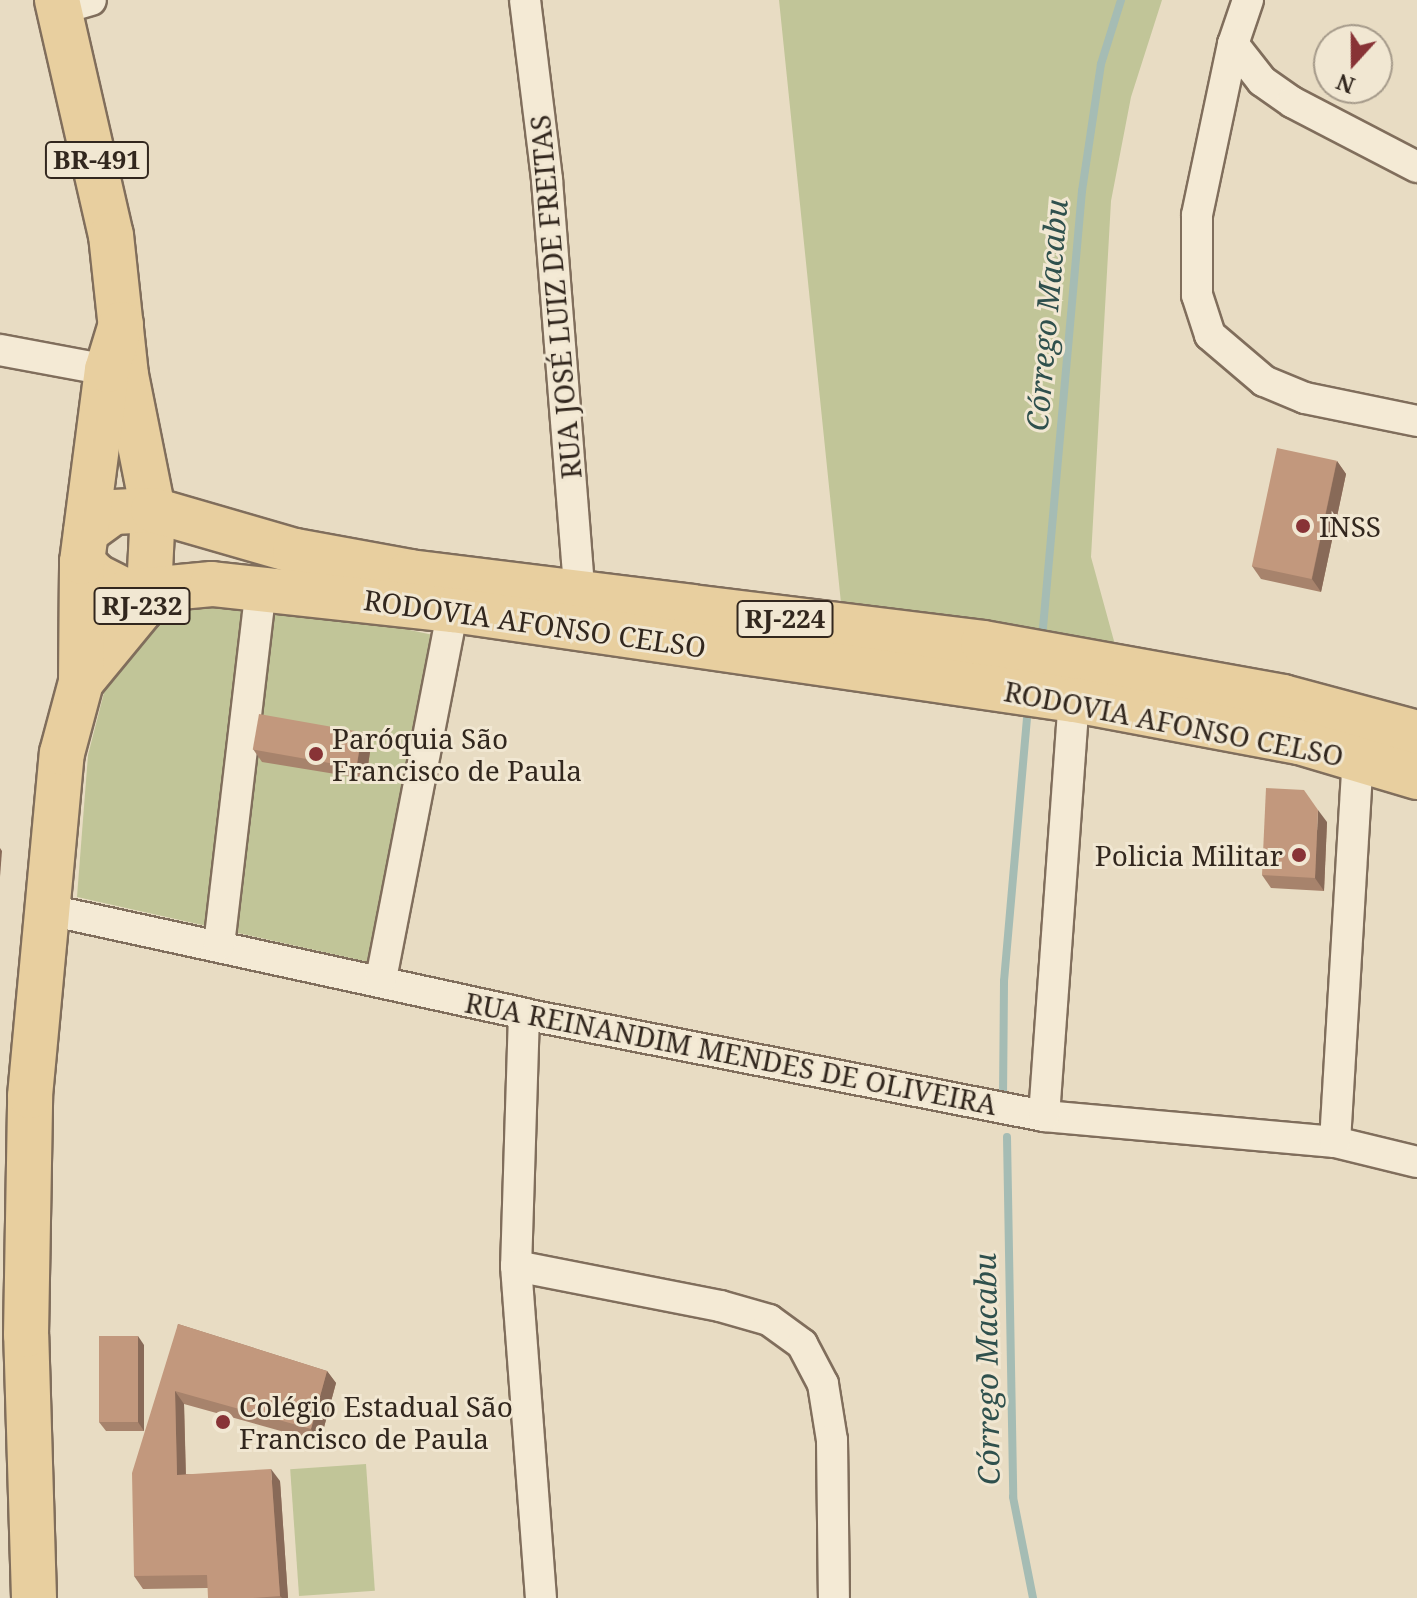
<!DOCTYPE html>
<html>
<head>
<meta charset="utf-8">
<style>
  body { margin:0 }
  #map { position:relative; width:1417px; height:1598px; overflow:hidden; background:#e8dcc3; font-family:"Noto Serif",serif }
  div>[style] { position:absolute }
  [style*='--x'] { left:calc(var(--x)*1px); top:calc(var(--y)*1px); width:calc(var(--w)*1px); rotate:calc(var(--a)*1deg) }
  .green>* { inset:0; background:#c1c598; transform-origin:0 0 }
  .stream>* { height:8px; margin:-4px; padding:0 4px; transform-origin:4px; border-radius:4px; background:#a5bcb4 }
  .roads { filter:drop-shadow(2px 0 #806e5c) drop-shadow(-2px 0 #806e5c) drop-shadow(0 2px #806e5c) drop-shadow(0 -2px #806e5c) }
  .minor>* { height:30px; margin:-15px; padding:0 15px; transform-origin:15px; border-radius:15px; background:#f4ead5 }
  .primary>* { height:44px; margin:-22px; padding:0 22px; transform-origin:22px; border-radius:22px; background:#e8cf9f }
  .wall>* { inset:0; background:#a7836c }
  .shaded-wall>* { inset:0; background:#886a58 }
  .building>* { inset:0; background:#c2987d; transform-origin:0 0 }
  .dots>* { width:22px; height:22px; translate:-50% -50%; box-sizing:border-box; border:4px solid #f1e7d2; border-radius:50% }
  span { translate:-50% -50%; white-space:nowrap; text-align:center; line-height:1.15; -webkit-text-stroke:6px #f1e7d2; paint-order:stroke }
  .shield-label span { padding:2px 6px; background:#f1e7d2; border:2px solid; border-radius:6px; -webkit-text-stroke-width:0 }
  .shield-label { font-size:26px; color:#32271e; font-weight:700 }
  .street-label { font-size:28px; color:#32271e }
  .poi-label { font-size:28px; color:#32271e }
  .left { translate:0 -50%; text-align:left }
  .right { translate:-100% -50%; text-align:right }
  .water-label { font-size:30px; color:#2f504d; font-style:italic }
  .north { position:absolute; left:1313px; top:24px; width:80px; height:80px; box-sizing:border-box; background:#f1e7d2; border:2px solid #a59a8a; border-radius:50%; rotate:201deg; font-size:22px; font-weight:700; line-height:32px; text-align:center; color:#32271e }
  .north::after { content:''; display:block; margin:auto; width:28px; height:36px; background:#883336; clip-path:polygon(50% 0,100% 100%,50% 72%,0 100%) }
</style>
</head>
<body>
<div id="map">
  <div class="green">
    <i style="clip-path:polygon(779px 0,1162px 0,1131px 97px,1111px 201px,1091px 557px,1117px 652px,841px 603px)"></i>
    <i style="clip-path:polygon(240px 594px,438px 636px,373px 963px,77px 897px,88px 755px,108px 677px,156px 615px,188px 600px)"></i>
    <i style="left:366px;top:1464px;width:127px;height:76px;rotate:86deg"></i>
  </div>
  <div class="stream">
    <i style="--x:1042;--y:639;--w:450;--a:-84.9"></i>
    <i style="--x:1082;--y:191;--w:128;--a:-81.5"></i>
    <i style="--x:1101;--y:64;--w:67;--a:-72.6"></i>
    <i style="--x:1003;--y:1098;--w:117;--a:-89.5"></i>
    <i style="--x:1004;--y:981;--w:265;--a:-85"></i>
    <i style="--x:1007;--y:1137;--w:360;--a:89"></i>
    <i style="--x:1013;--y:1497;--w:103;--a:78.8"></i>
  </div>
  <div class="roads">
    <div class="minor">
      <i style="--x:525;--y:0;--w:181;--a:83"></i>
      <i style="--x:547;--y:180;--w:416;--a:85.5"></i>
      <i style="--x:1248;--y:0;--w:46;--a:108.8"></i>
      <i style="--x:1233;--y:44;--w:175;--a:101.9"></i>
      <i style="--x:1197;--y:215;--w:80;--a:90"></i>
      <i style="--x:1197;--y:295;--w:42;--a:72"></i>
      <i style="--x:1210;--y:335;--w:71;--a:40.4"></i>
      <i style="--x:1264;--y:381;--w:44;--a:22.5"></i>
      <i style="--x:1305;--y:398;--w:114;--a:11.6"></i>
      <i style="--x:60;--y:9;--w:32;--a:-16"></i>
      <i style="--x:1233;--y:44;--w:47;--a:51.9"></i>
      <i style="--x:1262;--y:81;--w:37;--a:35"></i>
      <i style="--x:1292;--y:102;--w:141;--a:27.5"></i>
      <i style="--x:0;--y:350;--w:109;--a:10.6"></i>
      <i style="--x:49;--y:910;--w:486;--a:12.3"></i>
      <i style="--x:524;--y:1014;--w:530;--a:11.1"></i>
      <i style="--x:1044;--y:1116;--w:292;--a:5.1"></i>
      <i style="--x:1335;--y:1142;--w:84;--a:13.7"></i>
      <i style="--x:219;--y:945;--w:360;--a:-83.3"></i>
      <i style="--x:381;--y:979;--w:376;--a:-79"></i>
      <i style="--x:524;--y:1014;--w:252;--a:91.8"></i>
      <i style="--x:516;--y:1266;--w:333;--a:85.7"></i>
      <i style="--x:1044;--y:1116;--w:417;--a:-85.9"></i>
      <i style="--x:1335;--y:1142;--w:385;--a:-86.6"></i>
      <i style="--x:516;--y:1266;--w:208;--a:11.1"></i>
      <i style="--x:720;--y:1306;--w:51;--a:15.9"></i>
      <i style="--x:769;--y:1320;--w:41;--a:36"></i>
      <i style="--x:802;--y:1344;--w:45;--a:62.3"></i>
      <i style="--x:823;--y:1384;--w:57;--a:80.9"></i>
      <i style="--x:832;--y:1440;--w:158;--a:89.3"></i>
    </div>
    <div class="primary">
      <i style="--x:57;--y:0;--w:241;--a:77.1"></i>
      <i style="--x:111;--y:235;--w:141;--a:83.9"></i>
      <i style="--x:126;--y:375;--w:138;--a:78.7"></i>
      <i style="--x:153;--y:510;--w:81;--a:92.8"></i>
      <i style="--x:149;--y:591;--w:20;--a:114"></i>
      <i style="--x:141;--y:609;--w:94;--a:129.4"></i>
      <i style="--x:86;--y:532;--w:34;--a:-36"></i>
      <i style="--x:114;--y:512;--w:39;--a:-3"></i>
      <i style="--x:153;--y:510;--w:148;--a:16.1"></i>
      <i style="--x:295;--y:551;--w:117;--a:10.3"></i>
      <i style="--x:410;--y:572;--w:577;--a:7.06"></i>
      <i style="--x:983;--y:643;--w:305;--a:10.2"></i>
      <i style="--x:1283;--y:697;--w:139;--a:15"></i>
      <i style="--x:82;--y:562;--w:20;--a:45"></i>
      <i style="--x:96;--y:576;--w:35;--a:27"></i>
      <i style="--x:127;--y:592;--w:85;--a:-5.4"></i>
      <i style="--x:212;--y:584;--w:242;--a:6.2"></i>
      <i style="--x:453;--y:610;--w:627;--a:8.25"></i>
      <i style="--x:1074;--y:700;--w:229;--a:10.6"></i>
      <i style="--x:1299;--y:742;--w:123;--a:16.5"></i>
      <i style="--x:34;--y:1598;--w:263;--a:-91.7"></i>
      <i style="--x:26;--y:1335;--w:239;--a:-89"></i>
      <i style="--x:30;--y:1096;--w:344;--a:-84.7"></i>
      <i style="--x:62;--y:753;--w:73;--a:-75"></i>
      <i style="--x:81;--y:682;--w:120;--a:-89.5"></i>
      <i style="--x:82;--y:562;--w:194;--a:-82.6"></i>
      <i style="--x:107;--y:370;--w:48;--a:-73.1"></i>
    </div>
  </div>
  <div class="wall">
    <i style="clip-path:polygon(1337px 461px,1346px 474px,1321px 592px,1261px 579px,1252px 566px)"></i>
    <i style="clip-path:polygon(371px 745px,366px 779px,262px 762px,253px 749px)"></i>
    <i style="clip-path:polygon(1327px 822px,1324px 891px,1271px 888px,1262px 875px)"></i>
    <i style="clip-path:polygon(178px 1324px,327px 1371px,336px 1383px,320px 1442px,184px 1404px,186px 1474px,280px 1481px,288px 1598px,208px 1598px,208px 1588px,143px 1589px,134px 1576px)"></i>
    <i style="clip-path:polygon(144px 1345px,144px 1431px,106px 1431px,99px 1422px)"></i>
  </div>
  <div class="shaded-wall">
    <i style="clip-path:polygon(1337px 461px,1346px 474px,1321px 592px,1312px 579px)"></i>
    <i style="clip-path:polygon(362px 732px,371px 745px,366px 779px,357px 766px)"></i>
    <i style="clip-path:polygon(1318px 810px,1327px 822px,1324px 891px,1315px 878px)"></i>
    <i style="clip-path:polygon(0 848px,2px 851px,0 877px)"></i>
    <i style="clip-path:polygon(138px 1336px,144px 1345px,144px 1431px,138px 1422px)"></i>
    <i style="clip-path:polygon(327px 1371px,336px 1383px,320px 1442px,311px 1429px)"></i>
    <i style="clip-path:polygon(175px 1391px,184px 1404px,186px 1487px,177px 1475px)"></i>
    <i style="clip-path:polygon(271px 1469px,280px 1481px,288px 1598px,282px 1598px,280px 1596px)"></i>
  </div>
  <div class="building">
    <i style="left:1277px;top:448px;width:61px;height:121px;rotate:12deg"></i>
    <i style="left:259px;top:714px;width:105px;height:36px;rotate:10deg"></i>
    <i style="clip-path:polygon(1266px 788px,1304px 790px,1318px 810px,1315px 878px,1262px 875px)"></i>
    <i style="clip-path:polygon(178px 1324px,327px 1371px,311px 1429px,175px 1391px,177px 1475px,271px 1469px,280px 1596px,253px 1598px,208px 1598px,207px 1575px,134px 1576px,132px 1473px)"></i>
    <i style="left:99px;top:1336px;width:39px;height:86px"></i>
  </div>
  <div class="dots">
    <i style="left:1303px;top:526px;background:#883336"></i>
    <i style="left:316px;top:754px;background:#883336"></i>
    <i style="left:1299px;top:855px;background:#883336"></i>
    <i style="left:223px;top:1422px;background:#883336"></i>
  </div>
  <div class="shield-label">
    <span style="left:97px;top:160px">BR-491</span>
    <span style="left:142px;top:606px">RJ-232</span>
    <span style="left:785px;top:619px">RJ-224</span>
  </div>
  <div class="street-label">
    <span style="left:555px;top:297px;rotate:-95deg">RUA JOSÉ LUIZ DE FREITAS</span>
    <span style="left:535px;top:623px;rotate:8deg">RODOVIA AFONSO CELSO</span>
    <span style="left:1174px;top:723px;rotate:11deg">RODOVIA AFONSO CELSO</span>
    <span style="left:731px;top:1053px;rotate:11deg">RUA REINANDIM MENDES DE OLIVEIRA</span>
  </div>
  <div class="poi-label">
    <span class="left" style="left:1319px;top:526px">INSS</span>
    <span class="left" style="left:332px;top:754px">Paróquia São<br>Francisco de Paula</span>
    <span class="right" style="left:1283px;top:855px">Policia Militar</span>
    <span class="left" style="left:239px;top:1422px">Colégio Estadual São<br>Francisco de Paula</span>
  </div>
  <div class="water-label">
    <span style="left:1047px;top:315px;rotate:-85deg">Córrego Macabu</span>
    <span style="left:987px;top:1369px;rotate:-91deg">Córrego Macabu</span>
  </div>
  <div class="north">N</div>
</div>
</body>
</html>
